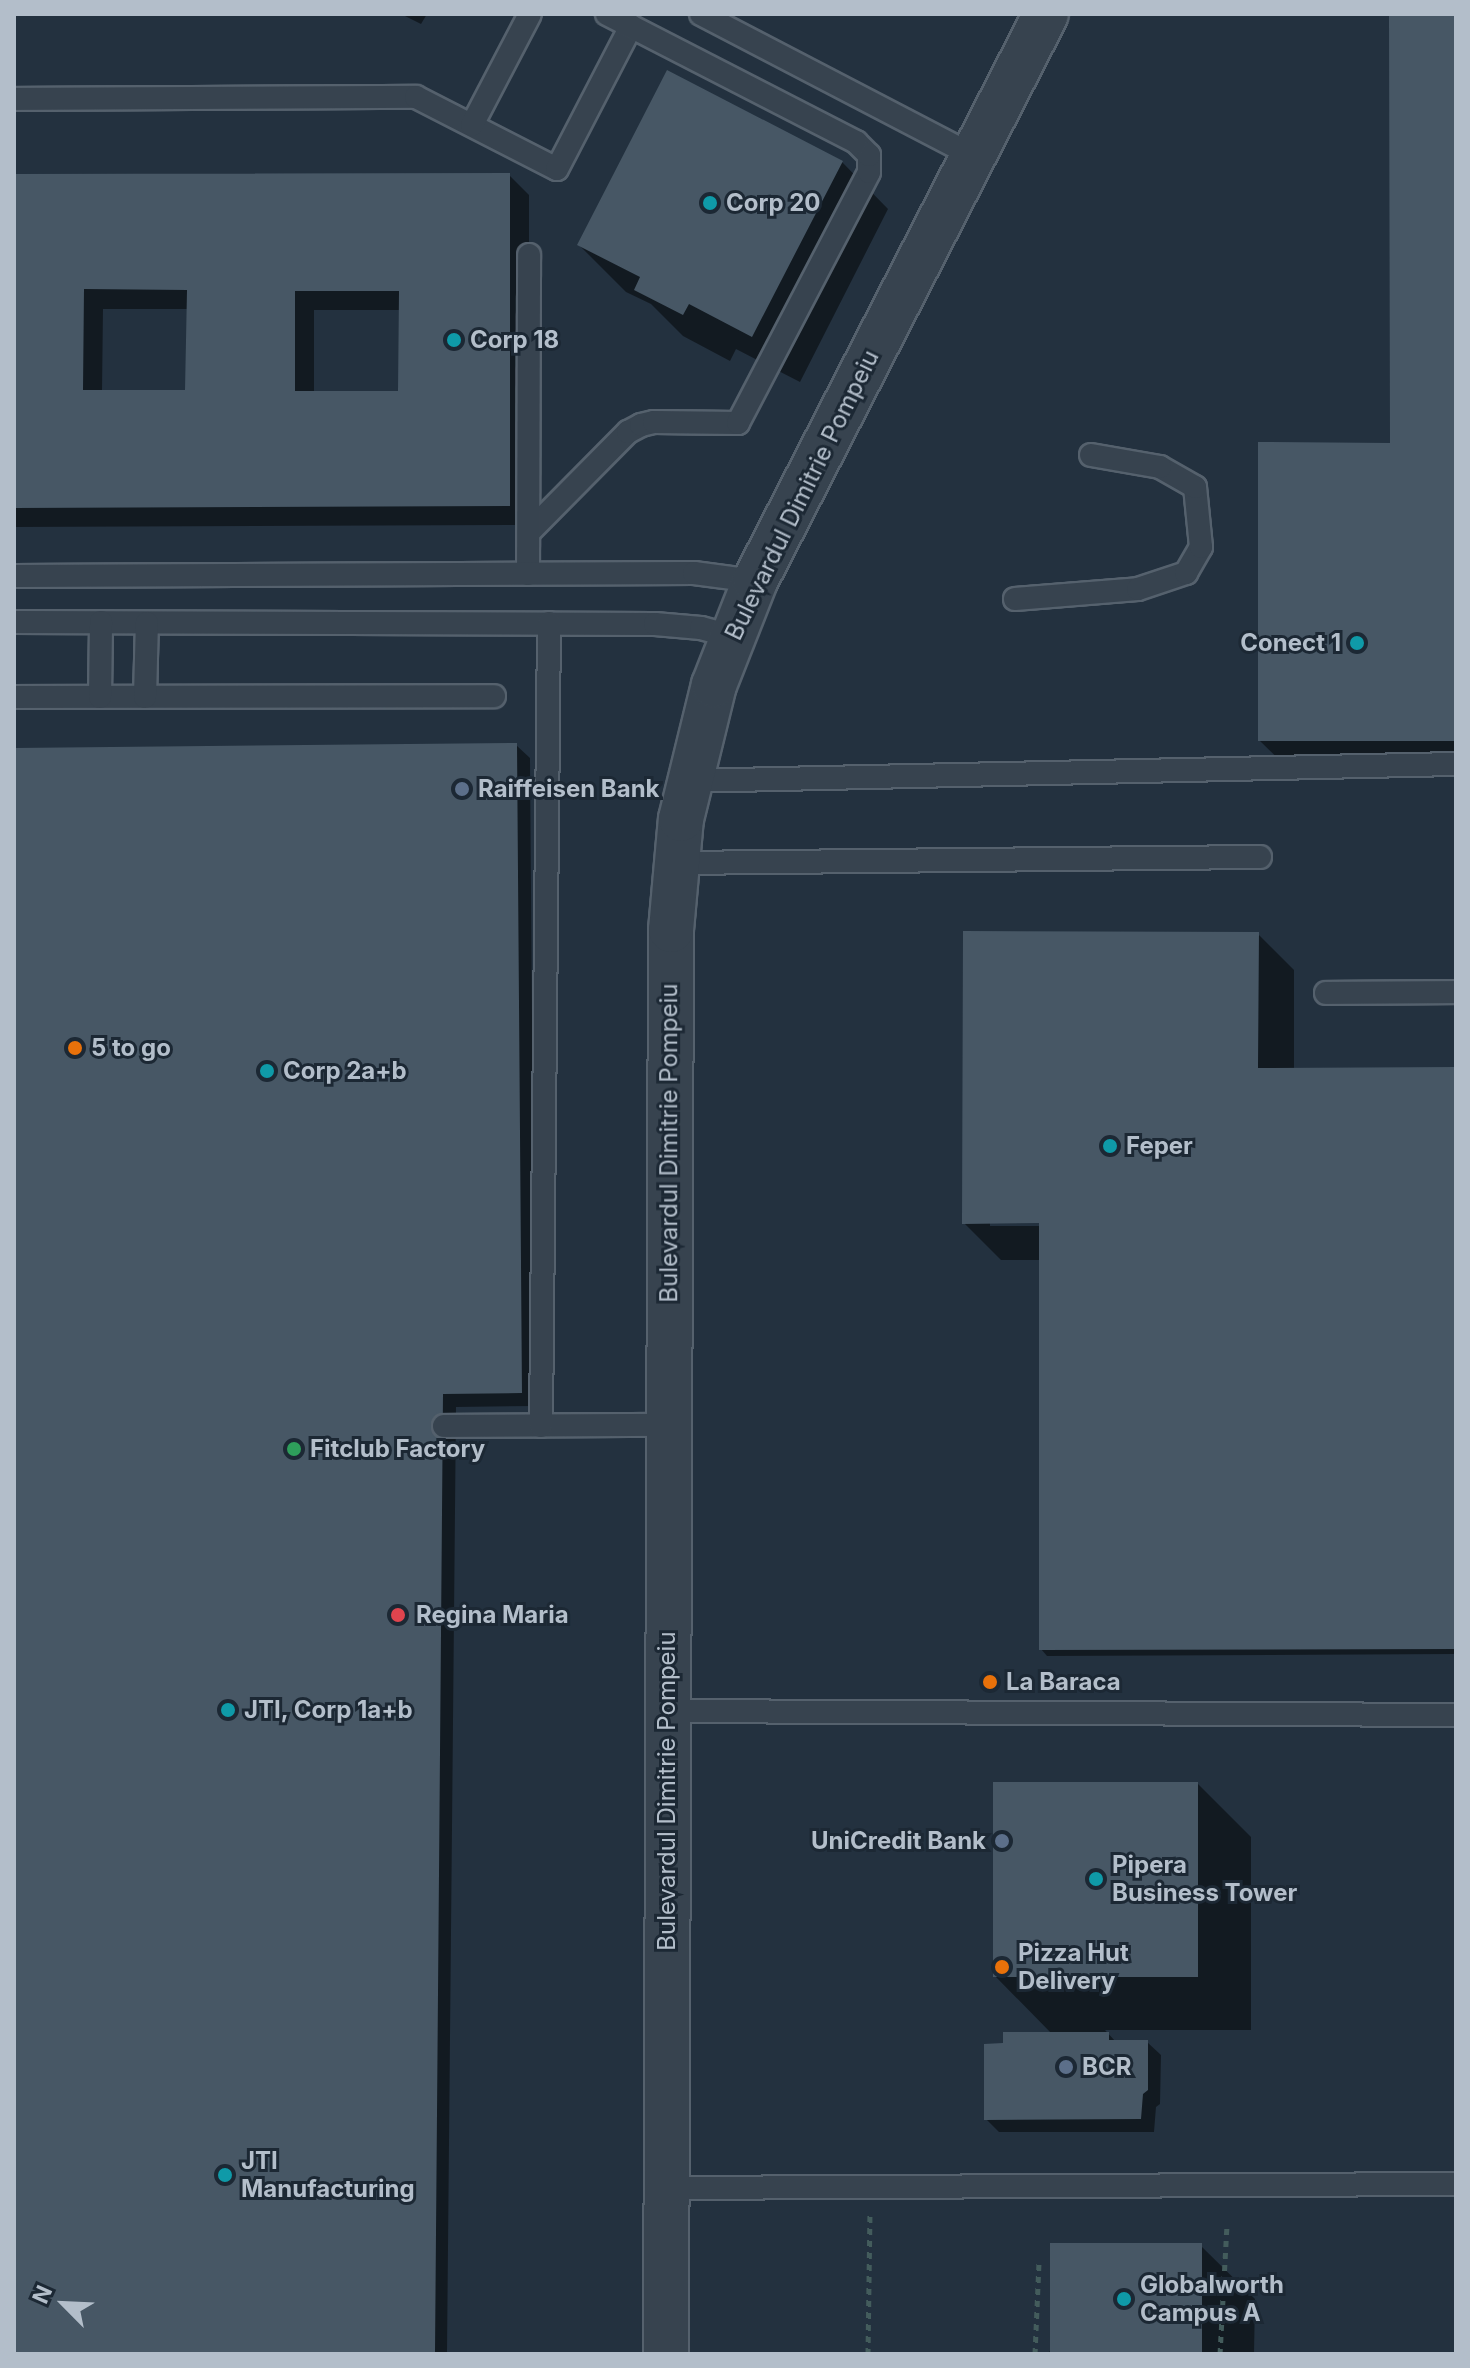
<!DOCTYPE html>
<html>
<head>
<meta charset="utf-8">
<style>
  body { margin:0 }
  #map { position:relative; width:1470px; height:2368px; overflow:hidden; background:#23313f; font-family:Inter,sans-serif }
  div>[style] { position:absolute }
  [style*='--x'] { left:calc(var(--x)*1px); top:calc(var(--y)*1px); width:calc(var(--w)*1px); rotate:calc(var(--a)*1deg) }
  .shadow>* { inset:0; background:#0007 }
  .building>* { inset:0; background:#475765; transform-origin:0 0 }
  .path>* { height:5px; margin-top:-2.5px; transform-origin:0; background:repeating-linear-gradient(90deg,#435c5c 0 6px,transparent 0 12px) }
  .roads { filter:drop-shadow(2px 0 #55616d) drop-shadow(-2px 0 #55616d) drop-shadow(0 2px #55616d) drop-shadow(0 -2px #55616d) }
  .service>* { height:22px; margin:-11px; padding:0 11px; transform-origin:11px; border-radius:11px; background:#37434f }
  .tertiary>* { height:44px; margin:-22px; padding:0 22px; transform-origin:22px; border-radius:22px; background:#37434f }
  .dots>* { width:22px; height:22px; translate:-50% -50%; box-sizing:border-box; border:4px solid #1c2834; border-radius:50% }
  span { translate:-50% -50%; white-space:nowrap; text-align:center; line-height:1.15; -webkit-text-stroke:6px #1c2834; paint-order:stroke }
  .poi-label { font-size:24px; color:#b3beca; font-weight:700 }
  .left { translate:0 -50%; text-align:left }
  .right { translate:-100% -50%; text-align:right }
  .street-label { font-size:24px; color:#b3beca }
  .frame { position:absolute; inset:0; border:16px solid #b3beca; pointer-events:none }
  .north { position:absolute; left:24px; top:2264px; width:80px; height:80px; -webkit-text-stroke:6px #1c2834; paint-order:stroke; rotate:294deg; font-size:22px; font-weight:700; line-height:32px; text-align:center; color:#b3beca }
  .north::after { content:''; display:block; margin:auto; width:28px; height:36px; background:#b3beca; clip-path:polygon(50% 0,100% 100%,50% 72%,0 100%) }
</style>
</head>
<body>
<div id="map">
  <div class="shadow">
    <i style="clip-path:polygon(401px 14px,427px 14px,421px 24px)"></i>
    <i style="clip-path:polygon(1456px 17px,1456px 777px,1297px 777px,1260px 741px,1392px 444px)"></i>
    <i style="clip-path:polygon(842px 162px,888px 209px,800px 382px,736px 349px,730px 361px,683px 336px,651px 304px,626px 292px,579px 245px)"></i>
    <i style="clip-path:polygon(evenodd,509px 175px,529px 195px,529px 525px,14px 527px,14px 176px,509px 175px,103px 309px,188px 309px,187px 392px,102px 392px,103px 309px,509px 175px,314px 310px,401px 310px,400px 393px,314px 393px,314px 310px)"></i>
    <i style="clip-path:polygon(516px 745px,530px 758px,535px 1406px,456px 1407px,447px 2354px,14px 2354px,14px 750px)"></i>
    <i style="clip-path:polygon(evenodd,1258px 934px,1294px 970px,1294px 1070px,1456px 1069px,1456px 1654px,1047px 1656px,1041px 1649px,1041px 1260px,1001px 1260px,964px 1223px,1258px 934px,990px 1222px,1041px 1222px,1041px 1226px,990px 1226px,990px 1222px)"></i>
    <i style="clip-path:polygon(1198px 1784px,1251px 1837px,1251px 2030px,1105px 2030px,1116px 2042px,1147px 2042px,1161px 2055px,1160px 2104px,1156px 2107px,1154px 2132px,999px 2132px,986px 2119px,1005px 2045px,1052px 2034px,995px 1976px)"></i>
    <i style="clip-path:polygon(1201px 2246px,1255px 2299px,1254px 2354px,1046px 2354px)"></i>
  </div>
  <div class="building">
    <i style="clip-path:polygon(1456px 15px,1456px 741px,1258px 741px,1258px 442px,1390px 443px,1389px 16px)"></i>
    <i style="clip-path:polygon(667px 70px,843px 161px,752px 337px,689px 304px,683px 315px,634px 290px,640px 277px,577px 245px)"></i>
    <i style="clip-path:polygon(evenodd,510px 173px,510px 506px,14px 508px,14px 174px,510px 173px,84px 289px,187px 290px,185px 390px,83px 390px,84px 289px,510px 173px,295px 291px,399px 291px,398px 391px,295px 391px,295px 291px)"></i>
    <i style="clip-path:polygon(517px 743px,522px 1393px,443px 1394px,435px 2354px,14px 2354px,14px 748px)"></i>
    <i style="clip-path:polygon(963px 931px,1259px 932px,1258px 1068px,1456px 1067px,1456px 1649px,1039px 1650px,1039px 1223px,962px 1224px)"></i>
    <i style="left:993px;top:1782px;width:205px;height:195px"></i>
    <i style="clip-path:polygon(1003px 2032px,1109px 2032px,1109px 2040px,1148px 2040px,1148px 2090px,1143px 2094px,1141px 2119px,984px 2120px,984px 2044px,1003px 2043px)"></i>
    <i style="left:1050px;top:2243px;width:152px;height:111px"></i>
  </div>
  <div class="path">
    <i style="--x:868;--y:2354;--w:139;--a:-89.2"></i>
    <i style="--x:1035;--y:2354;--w:91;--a:-87.5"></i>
    <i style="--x:1220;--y:2354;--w:131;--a:-86.9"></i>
  </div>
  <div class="roads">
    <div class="service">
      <i style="--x:701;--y:14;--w:305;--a:27.5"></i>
      <i style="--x:14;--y:99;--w:402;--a:-0.3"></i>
      <i style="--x:416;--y:97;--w:158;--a:27.1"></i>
      <i style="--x:557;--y:169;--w:161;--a:-62.6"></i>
      <i style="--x:472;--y:125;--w:125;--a:-62.4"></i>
      <i style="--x:529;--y:532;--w:141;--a:-45.3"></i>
      <i style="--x:628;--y:432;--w:15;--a:-28"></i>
      <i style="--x:641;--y:425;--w:13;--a:-13"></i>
      <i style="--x:654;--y:422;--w:84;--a:0.7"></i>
      <i style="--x:738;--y:423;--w:283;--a:-62.4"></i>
      <i style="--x:869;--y:172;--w:17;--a:-90"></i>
      <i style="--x:869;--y:155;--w:18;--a:-135"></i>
      <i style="--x:856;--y:142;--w:280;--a:-152.8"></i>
      <i style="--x:528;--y:574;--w:319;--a:-89.8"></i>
      <i style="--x:14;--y:576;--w:680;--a:-0.25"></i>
      <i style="--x:694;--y:573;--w:62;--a:7.5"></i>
      <i style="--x:1015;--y:599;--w:123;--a:-4.6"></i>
      <i style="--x:1138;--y:589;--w:51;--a:-18.4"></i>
      <i style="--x:1186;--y:573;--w:30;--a:-60"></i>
      <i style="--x:1201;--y:547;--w:60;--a:-95.7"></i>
      <i style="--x:1195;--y:487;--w:40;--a:-150.3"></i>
      <i style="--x:1160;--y:467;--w:70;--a:-170.1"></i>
      <i style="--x:14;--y:622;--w:641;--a:0.18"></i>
      <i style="--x:655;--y:624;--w:46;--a:5"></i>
      <i style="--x:701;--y:628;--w:31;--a:15"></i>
      <i style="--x:14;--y:697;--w:480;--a:-0.1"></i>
      <i style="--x:100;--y:697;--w:75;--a:-89.2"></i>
      <i style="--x:145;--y:697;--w:74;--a:-88.5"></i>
      <i style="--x:688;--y:781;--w:768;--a:-1.27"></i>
      <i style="--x:676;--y:863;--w:584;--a:-0.59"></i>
      <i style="--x:1326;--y:993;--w:130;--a:-0.4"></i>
      <i style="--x:444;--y:1426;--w:223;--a:-0.3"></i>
      <i style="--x:541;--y:1426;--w:803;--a:-89.43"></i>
      <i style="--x:668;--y:1711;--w:788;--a:0.29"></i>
      <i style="--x:666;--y:2188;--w:790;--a:-0.29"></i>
    </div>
    <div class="tertiary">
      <i style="--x:666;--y:2354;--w:1424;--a:-89.8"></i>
      <i style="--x:671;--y:930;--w:111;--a:-84.9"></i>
      <i style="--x:681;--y:819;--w:138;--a:-76.2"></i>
      <i style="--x:714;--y:685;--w:112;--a:-68.5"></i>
      <i style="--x:755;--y:581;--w:637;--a:-62.83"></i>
    </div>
  </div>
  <div class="dots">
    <i style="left:710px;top:203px;background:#0f9aa8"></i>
    <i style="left:454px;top:340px;background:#0f9aa8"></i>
    <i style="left:1357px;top:643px;background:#0f9aa8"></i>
    <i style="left:462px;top:789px;background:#5c6f8a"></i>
    <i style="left:75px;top:1048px;background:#e8710a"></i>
    <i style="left:267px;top:1071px;background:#0f9aa8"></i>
    <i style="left:1110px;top:1146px;background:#0f9aa8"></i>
    <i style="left:294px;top:1449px;background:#2e9e5b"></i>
    <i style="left:398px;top:1615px;background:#e0444e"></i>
    <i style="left:990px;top:1682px;background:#e8710a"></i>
    <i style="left:228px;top:1710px;background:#0f9aa8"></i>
    <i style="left:1002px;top:1841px;background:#5c6f8a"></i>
    <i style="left:1096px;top:1879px;background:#0f9aa8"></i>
    <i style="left:1002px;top:1967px;background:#e8710a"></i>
    <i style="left:1066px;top:2067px;background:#5c6f8a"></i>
    <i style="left:225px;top:2175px;background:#0f9aa8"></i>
    <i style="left:1124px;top:2299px;background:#0f9aa8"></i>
  </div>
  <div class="poi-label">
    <span class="left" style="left:726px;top:203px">Corp 20</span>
    <span class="left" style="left:470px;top:340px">Corp 18</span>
    <span class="right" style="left:1341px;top:643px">Conect 1</span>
    <span class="left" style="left:478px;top:789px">Raiffeisen Bank</span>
    <span class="left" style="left:91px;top:1048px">5 to go</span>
    <span class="left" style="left:283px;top:1071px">Corp 2a+b</span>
    <span class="left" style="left:1126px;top:1146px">Feper</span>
    <span class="left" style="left:310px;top:1449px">Fitclub Factory</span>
    <span class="left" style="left:416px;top:1615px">Regina Maria</span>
    <span class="left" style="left:1006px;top:1682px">La Baraca</span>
    <span class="left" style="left:244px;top:1710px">JTI, Corp 1a+b</span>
    <span class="right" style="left:986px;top:1841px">UniCredit Bank</span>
    <span class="left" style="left:1112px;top:1879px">Pipera<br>Business Tower</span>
    <span class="left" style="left:1018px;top:1967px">Pizza Hut<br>Delivery</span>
    <span class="left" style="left:1082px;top:2067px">BCR</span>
    <span class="left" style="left:241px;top:2175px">JTI<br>Manufacturing</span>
    <span class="left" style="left:1140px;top:2299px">Globalworth<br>Campus A</span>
  </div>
  <div class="street-label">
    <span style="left:802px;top:495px;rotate:-64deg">Bulevardul Dimitrie Pompeiu</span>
    <span style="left:669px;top:1143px;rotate:-90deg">Bulevardul Dimitrie Pompeiu</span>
    <span style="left:667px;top:1791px;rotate:-90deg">Bulevardul Dimitrie Pompeiu</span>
  </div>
  <div class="frame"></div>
  <div class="north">N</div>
</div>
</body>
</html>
